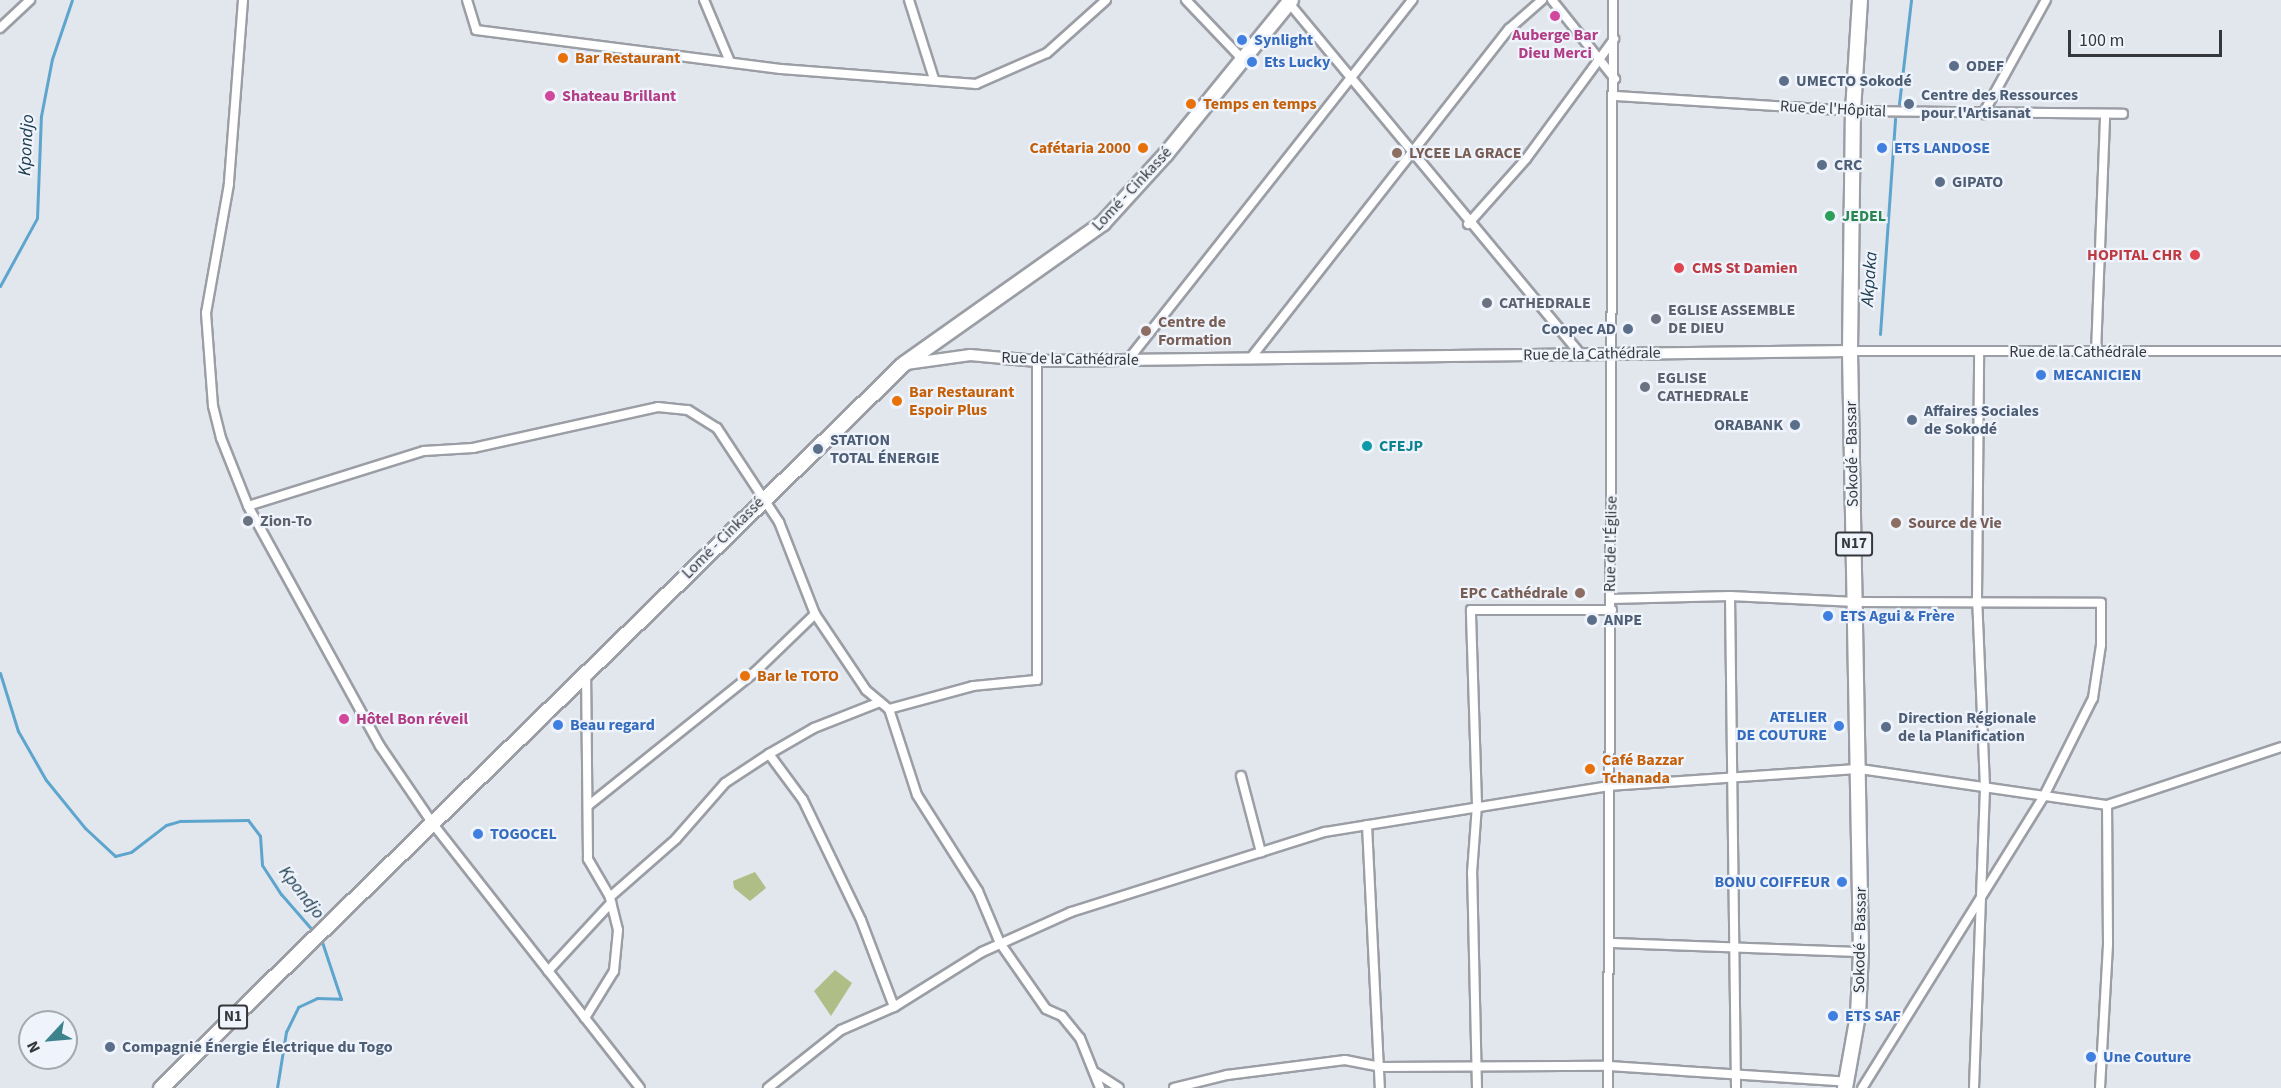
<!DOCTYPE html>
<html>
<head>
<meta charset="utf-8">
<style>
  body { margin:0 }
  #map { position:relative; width:2281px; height:1088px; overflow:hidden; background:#e2e6ed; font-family:"Source Sans 3",sans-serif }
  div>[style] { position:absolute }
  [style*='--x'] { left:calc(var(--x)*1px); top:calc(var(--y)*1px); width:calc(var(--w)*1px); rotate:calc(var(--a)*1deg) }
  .green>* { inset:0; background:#afbe87 }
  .stream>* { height:3px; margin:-1.5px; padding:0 1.5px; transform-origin:1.5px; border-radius:1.5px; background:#5ea5ce }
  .roads { filter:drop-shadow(2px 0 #9b9ea5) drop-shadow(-2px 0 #9b9ea5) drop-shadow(0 2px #9b9ea5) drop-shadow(0 -2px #9b9ea5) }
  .minor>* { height:8px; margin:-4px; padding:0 4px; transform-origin:4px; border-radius:4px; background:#fff }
  .tertiary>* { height:10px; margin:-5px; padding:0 5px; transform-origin:5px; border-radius:5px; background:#fff }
  .primary>* { height:14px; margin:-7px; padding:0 7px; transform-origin:7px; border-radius:7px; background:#fff }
  .trunk>* { height:14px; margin:-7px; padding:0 7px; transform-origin:7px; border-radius:7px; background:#fff }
  .dots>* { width:16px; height:16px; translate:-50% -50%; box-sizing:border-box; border:3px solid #eff3fb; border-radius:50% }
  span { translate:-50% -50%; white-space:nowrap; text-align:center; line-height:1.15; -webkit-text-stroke:4.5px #eff3fb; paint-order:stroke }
  .shield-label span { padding:2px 4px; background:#eff3fb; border:2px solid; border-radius:4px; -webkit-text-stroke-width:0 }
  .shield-label { font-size:15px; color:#35373a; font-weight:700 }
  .hotel-label { font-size:16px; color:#b23c85; font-weight:700 }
  .left { translate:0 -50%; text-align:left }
  .shop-label { font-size:16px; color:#366cbe; font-weight:700 }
  .right { translate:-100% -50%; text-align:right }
  .food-label { font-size:16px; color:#c56008; font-weight:700 }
  .service-label { font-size:16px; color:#4e5e75; font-weight:700 }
  .street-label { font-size:16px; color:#35373a }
  .education-label { font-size:16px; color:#785e54; font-weight:700 }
  .leisure-label { font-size:16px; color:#27864d; font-weight:700 }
  .health-label { font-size:16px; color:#be3a42; font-weight:700 }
  .worship-label { font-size:16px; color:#5b616d; font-weight:700 }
  .culture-label { font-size:16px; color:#0d838f; font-weight:700 }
  .water-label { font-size:18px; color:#1a3a4c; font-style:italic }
  .north { position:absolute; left:18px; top:1010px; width:60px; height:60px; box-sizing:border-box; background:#eff3fb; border:2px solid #a5a8ae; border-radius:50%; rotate:244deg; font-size:16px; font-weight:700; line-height:24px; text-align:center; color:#35373a }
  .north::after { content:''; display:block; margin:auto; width:21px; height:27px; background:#3c838d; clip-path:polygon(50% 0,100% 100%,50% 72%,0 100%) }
  .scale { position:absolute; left:2068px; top:30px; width:154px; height:27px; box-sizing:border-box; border:3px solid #35373a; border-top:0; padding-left:8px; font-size:18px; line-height:21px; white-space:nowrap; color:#35373a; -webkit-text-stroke:4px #eff3fb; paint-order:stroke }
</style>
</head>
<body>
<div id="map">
  <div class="green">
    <i style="clip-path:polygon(755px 872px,766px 888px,750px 901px,734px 888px,733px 881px)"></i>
    <i style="clip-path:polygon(835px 970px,852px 983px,831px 1016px,814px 991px)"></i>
  </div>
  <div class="stream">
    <i style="--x:1899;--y:104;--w:105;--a:-83.4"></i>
    <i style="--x:0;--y:286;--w:77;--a:-61.4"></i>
    <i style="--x:37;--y:218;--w:102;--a:-87.8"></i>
    <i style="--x:41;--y:116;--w:58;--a:-79.1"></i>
    <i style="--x:52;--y:59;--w:62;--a:-71.3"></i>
    <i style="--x:1880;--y:334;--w:216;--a:-86"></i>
    <i style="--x:0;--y:673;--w:61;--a:72.8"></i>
    <i style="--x:18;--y:731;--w:56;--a:60.3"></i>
    <i style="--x:46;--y:780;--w:62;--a:50.9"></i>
    <i style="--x:85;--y:828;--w:41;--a:43"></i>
    <i style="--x:115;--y:856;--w:16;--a:-14"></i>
    <i style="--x:131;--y:852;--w:44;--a:-37.6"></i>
    <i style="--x:166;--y:825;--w:15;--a:-16"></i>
    <i style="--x:180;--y:821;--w:68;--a:-0.8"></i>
    <i style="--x:248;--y:820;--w:20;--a:53"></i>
    <i style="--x:260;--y:836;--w:29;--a:86"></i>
    <i style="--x:262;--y:865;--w:35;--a:57"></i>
    <i style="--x:281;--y:894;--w:50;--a:49"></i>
    <i style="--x:277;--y:1088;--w:57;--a:-80.9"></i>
    <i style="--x:286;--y:1032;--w:28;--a:-64"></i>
    <i style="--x:298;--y:1007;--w:21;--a:-25"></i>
    <i style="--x:317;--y:998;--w:24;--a:2"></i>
    <i style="--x:341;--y:999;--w:63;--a:-108.4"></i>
  </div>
  <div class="roads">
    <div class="minor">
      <i style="--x:243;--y:0;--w:185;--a:94.4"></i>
      <i style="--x:229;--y:184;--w:131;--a:100.1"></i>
      <i style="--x:206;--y:313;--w:93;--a:85.7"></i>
      <i style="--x:213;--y:406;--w:33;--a:76"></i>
      <i style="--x:221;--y:438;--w:73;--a:68.3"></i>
      <i style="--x:248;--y:506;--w:274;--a:61.2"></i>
      <i style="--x:380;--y:746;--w:94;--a:55.8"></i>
      <i style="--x:433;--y:824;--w:335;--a:51.9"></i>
      <i style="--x:467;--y:0;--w:31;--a:73"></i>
      <i style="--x:476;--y:30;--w:307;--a:7.3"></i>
      <i style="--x:781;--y:69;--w:196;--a:4.4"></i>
      <i style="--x:976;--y:84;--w:77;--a:-23.6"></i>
      <i style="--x:1047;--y:53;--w:79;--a:-41.9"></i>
      <i style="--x:704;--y:0;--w:67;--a:67.2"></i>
      <i style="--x:909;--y:0;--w:83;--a:72.4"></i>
      <i style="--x:1186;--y:0;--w:84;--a:46.4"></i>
      <i style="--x:1552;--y:0;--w:101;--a:51.4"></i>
      <i style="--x:1289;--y:3;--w:456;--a:50.3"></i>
      <i style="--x:0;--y:28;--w:41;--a:-43"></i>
      <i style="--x:1616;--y:96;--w:237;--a:3.6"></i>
      <i style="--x:1853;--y:111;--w:270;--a:0.6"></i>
      <i style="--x:1983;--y:114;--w:130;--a:-61.1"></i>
      <i style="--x:1468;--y:224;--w:87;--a:-48.3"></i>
      <i style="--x:1526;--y:159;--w:149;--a:-53.7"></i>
      <i style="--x:1850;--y:351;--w:431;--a:0"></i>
      <i style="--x:2096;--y:353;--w:239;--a:-87.8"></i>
      <i style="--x:1250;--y:359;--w:420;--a:-51.9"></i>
      <i style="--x:1509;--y:29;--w:44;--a:-41.3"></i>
      <i style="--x:1128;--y:360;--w:459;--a:-51.7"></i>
      <i style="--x:248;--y:506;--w:184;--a:-17.4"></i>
      <i style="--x:424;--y:451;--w:49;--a:-3.5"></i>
      <i style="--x:473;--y:448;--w:189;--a:-12.5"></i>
      <i style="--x:658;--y:407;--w:30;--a:6"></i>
      <i style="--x:688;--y:410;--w:34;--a:32"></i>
      <i style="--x:717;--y:428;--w:113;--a:56.6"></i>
      <i style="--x:779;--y:522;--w:99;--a:68.6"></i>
      <i style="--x:815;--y:614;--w:92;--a:56.1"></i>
      <i style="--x:866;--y:690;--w:30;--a:40"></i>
      <i style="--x:889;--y:709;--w:90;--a:72"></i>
      <i style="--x:917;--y:795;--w:114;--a:57.6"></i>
      <i style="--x:978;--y:891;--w:56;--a:67.1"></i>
      <i style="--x:1000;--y:943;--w:80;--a:55.1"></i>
      <i style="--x:1046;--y:1009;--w:17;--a:24"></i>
      <i style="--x:1062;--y:1016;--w:28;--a:51"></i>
      <i style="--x:1080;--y:1038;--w:54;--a:68.2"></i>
      <i style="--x:1730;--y:596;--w:492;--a:89.3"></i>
      <i style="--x:1610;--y:599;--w:120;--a:-1.4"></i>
      <i style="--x:1730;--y:596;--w:126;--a:2.7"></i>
      <i style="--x:1856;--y:602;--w:245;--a:0.2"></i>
      <i style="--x:2101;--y:603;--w:42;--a:90"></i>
      <i style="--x:2101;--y:645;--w:54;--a:98.6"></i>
      <i style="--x:2093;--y:698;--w:110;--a:116.6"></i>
      <i style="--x:2044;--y:796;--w:344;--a:121.9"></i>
      <i style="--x:880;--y:702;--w:71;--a:158.5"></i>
      <i style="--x:814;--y:728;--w:52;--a:150"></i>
      <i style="--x:769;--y:754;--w:57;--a:53.5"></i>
      <i style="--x:803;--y:800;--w:133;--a:64.2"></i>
      <i style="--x:861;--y:920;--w:93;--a:69.2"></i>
      <i style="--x:889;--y:709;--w:87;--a:-15.3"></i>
      <i style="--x:973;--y:686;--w:64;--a:-5.4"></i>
      <i style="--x:1037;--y:680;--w:319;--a:-90"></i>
      <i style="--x:1241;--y:776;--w:79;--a:75.3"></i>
      <i style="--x:589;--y:805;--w:214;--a:-38.7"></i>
      <i style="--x:756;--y:671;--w:82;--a:-44"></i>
      <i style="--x:1367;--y:825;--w:263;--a:87.2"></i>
      <i style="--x:610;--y:897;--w:88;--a:-41.3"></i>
      <i style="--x:676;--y:839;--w:74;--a:-48.8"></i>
      <i style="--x:725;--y:783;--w:53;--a:-33.4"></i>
      <i style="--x:1610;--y:943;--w:251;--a:2.1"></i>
      <i style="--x:548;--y:971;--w:93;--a:-47.2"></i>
      <i style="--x:585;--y:1018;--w:55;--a:-58.3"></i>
      <i style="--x:614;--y:971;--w:41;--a:-84.4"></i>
      <i style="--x:618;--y:930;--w:34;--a:-104"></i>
      <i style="--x:610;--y:897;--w:44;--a:-120.1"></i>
      <i style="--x:588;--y:859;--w:183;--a:-90.6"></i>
      <i style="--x:1096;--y:1073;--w:27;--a:33"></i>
      <i style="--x:768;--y:1088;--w:93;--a:-38.5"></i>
      <i style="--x:841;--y:1030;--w:58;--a:-23.5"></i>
      <i style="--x:894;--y:1007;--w:104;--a:-32"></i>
      <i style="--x:982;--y:952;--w:98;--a:-24.2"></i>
      <i style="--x:1071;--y:912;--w:266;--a:-17.5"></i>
      <i style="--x:1325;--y:832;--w:287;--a:-9.2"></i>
      <i style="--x:1608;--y:786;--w:253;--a:-3.9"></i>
      <i style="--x:1860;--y:769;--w:250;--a:8.3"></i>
      <i style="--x:2107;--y:805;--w:183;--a:-18.4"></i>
      <i style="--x:1174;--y:1088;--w:55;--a:-13.8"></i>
      <i style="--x:1227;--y:1075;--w:119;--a:-7.2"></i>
      <i style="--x:1345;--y:1060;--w:36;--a:11"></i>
      <i style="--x:1380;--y:1067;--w:229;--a:-0.3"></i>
      <i style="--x:1609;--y:1066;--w:239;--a:3.8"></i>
      <i style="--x:1477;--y:1088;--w:215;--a:-91.3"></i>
      <i style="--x:1472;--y:873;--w:68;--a:-85.8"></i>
      <i style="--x:1477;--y:805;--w:195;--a:-91.8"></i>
      <i style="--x:1471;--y:610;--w:141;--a:0"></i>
      <i style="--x:1608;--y:1088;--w:1088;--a:-89.74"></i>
      <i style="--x:1974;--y:1088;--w:301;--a:-87.9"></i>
      <i style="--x:1985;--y:787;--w:188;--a:-92.4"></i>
      <i style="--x:1977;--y:599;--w:248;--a:-89.5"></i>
      <i style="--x:2100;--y:1088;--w:145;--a:-86.8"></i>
      <i style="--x:2108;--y:943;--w:138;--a:-90.4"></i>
    </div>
    <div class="tertiary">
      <i style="--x:906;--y:364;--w:65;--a:-8"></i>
      <i style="--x:970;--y:355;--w:67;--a:5.1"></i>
      <i style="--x:1037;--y:361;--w:813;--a:-0.7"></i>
    </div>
    <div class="primary">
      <i style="--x:1845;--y:1088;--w:74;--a:-79.9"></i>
      <i style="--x:1858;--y:1015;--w:63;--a:-87.3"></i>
      <i style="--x:1861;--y:952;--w:601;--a:-91.05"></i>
      <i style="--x:1850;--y:351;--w:240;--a:-89.3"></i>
      <i style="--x:1853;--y:111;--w:111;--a:-86.4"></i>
    </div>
    <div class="trunk">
      <i style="--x:161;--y:1088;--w:1037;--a:-44.26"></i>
      <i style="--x:904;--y:364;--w:244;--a:-35.3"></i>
      <i style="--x:1103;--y:223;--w:93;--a:-47.6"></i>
      <i style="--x:1166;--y:154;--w:198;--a:-50.9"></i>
    </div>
  </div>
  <div class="dots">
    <i style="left:1555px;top:16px;background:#d1479c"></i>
    <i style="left:1242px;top:40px;background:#3f7fe0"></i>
    <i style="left:563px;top:58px;background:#e8710a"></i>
    <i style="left:1252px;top:62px;background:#3f7fe0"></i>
    <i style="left:1954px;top:66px;background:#5c6f8a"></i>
    <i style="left:1784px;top:81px;background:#5c6f8a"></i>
    <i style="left:550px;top:96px;background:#d1479c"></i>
    <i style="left:1191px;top:104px;background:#e8710a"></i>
    <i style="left:1909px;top:104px;background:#5c6f8a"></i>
    <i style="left:1143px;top:148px;background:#e8710a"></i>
    <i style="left:1882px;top:148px;background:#3f7fe0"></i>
    <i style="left:1397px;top:153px;background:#8d6e63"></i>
    <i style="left:1822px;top:165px;background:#5c6f8a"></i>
    <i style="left:1940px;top:182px;background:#5c6f8a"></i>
    <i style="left:1830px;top:216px;background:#2e9e5b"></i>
    <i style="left:2195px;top:255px;background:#e0444e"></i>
    <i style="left:1679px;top:268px;background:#e0444e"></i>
    <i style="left:1487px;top:303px;background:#6b7280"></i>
    <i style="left:1656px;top:319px;background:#6b7280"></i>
    <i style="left:1628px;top:329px;background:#5c6f8a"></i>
    <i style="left:1146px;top:331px;background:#8d6e63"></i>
    <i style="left:2041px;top:375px;background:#3f7fe0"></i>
    <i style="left:1645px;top:387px;background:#6b7280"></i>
    <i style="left:897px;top:401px;background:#e8710a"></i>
    <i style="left:1912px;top:420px;background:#5c6f8a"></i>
    <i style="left:1795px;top:425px;background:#5c6f8a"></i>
    <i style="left:1367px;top:446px;background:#0f9aa8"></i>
    <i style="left:818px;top:449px;background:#5c6f8a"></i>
    <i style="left:248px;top:521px;background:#6b7280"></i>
    <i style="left:1896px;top:523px;background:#8d6e63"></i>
    <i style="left:1580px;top:593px;background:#8d6e63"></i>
    <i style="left:1828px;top:616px;background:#3f7fe0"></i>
    <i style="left:1592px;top:620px;background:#5c6f8a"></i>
    <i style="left:745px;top:676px;background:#e8710a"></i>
    <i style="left:344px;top:719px;background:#d1479c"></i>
    <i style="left:558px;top:725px;background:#3f7fe0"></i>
    <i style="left:1839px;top:726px;background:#3f7fe0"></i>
    <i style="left:1886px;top:727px;background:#5c6f8a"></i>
    <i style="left:1590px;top:769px;background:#e8710a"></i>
    <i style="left:478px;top:834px;background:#3f7fe0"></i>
    <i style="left:1842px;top:882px;background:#3f7fe0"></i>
    <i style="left:1833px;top:1016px;background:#3f7fe0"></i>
    <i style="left:110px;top:1047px;background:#5c6f8a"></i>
    <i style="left:2091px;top:1057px;background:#3f7fe0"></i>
  </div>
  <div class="shield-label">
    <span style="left:1854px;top:544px">N17</span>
    <span style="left:233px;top:1017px">N1</span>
  </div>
  <div class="hotel-label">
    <span style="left:1555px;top:44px">Auberge Bar<br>Dieu Merci</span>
    <span class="left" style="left:562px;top:96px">Shateau Brillant</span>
    <span class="left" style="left:356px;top:719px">Hôtel Bon réveil</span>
  </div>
  <div class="shop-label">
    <span class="left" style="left:1254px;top:40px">Synlight</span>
    <span class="left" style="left:1264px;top:62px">Ets Lucky</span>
    <span class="left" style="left:1894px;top:148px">ETS LANDOSE</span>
    <span class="left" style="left:2053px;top:375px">MECANICIEN</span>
    <span class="left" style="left:1840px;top:616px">ETS Agui &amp; Frère</span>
    <span class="right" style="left:1827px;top:726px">ATELIER<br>DE COUTURE</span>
    <span class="left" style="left:570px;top:725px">Beau regard</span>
    <span class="left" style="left:490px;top:834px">TOGOCEL</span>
    <span class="right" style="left:1830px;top:882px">BONU COIFFEUR</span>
    <span class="left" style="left:1845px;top:1016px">ETS SAF</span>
    <span class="left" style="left:2103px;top:1057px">Une Couture</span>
  </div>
  <div class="food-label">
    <span class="left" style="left:575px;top:58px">Bar Restaurant</span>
    <span class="left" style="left:1203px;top:104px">Temps en temps</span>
    <span class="right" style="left:1131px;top:148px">Cafétaria 2000</span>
    <span class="left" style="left:909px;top:401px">Bar Restaurant<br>Espoir Plus</span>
    <span class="left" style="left:757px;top:676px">Bar le TOTO</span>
    <span class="left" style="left:1602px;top:769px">Café Bazzar<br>Tchanada</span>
  </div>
  <div class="service-label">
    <span class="left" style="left:1966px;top:66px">ODEF</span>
    <span class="left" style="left:1796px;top:81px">UMECTO Sokodé</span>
    <span class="left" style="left:1921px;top:104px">Centre des Ressources<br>pour l'Artisanat</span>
    <span class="left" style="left:1834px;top:165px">CRC</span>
    <span class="left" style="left:1952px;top:182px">GIPATO</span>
    <span class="right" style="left:1616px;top:329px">Coopec AD</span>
    <span class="left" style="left:1924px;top:420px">Affaires Sociales<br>de Sokodé</span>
    <span class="right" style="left:1783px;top:425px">ORABANK</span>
    <span class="left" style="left:830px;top:449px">STATION<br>TOTAL ÉNERGIE</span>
    <span class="left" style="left:1604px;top:620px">ANPE</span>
    <span class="left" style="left:1898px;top:727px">Direction Régionale<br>de la Planification</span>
    <span class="left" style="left:122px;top:1047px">Compagnie Énergie Électrique du Togo</span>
  </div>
  <div class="street-label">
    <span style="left:1833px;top:109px;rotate:3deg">Rue de l'Hôpital</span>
    <span style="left:1132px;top:189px;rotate:-47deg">Lomé - Cinkassé</span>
    <span style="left:2078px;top:352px">Rue de la Cathédrale</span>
    <span style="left:1592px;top:354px;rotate:-1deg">Rue de la Cathédrale</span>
    <span style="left:1070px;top:359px;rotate:1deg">Rue de la Cathédrale</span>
    <span style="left:1852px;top:454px;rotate:-91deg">Sokodé - Bassar</span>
    <span style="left:723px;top:538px;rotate:-45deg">Lomé - Cinkassé</span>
    <span style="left:1611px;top:544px;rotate:-89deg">Rue de l'Église</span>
    <span style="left:1860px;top:940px;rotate:-89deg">Sokodé - Bassar</span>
  </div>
  <div class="education-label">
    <span class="left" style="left:1409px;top:153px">LYCEE LA GRACE</span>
    <span class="left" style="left:1158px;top:331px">Centre de<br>Formation</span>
    <span class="left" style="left:1908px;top:523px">Source de Vie</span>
    <span class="right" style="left:1568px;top:593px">EPC Cathédrale</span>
  </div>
  <div class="leisure-label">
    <span class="left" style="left:1842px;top:216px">JEDEL</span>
  </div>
  <div class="health-label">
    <span class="right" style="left:2182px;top:255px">HOPITAL CHR</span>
    <span class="left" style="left:1692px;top:268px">CMS St Damien</span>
  </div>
  <div class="worship-label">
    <span class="left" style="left:1499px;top:303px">CATHEDRALE</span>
    <span class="left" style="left:1668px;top:319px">EGLISE ASSEMBLE<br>DE DIEU</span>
    <span class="left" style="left:1657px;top:387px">EGLISE<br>CATHEDRALE</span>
    <span class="left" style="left:260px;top:521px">Zion-To</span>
  </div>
  <div class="culture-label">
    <span class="left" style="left:1379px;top:446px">CFEJP</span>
  </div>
  <div class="water-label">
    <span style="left:27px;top:145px;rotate:-87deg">Kpondjo</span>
    <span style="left:1870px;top:279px;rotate:-86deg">Akpaka</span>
    <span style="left:301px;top:893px;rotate:52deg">Kpondjo</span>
  </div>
  <div class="north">N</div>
  <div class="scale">100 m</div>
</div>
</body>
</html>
